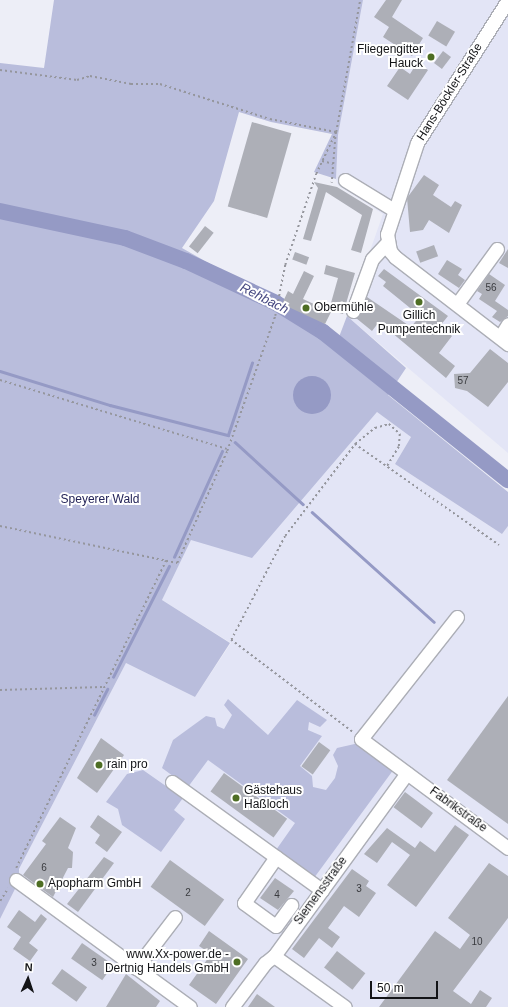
<!DOCTYPE html>
<html>
<head>
<meta charset="utf-8">
<style>
  body { margin:0 }
  #map { position:relative; width:508px; height:1007px; overflow:hidden; background:#edeef7; font-family:Helvetica,sans-serif }
  div>[style] { position:absolute }
  [style*='--x'] { left:calc(var(--x)*1px); top:calc(var(--y)*1px); width:calc(var(--w)*1px); rotate:calc(var(--a)*1deg) }
  .built>* { inset:0; background:#e3e5f6 }
  .green>* { inset:0; background:#b9bddc }
  .water>* { inset:0; background:#959ac5 }
  .round { border-radius:50% }
  .stream>* { height:2.5px; margin:-1.25px; padding:0 1.25px; transform-origin:1.25px; border-radius:1.25px; background:#959ac5 }
  .river>* { height:16px; margin:-8px; padding:0 8px; transform-origin:8px; border-radius:8px; background:#959ac5 }
  .building>* { inset:0; background:#adafb7; transform-origin:0 0 }
  .path>* { height:1.5px; margin-top:-0.75px; transform-origin:0; background:repeating-linear-gradient(90deg,#95969d 0 2px,transparent 0 5px) }
  .roads { filter:drop-shadow(1px 0 #acaeb6) drop-shadow(-1px 0 #acaeb6) drop-shadow(0 1px #acaeb6) drop-shadow(0 -1px #acaeb6) }
  .minor>* { height:13px; margin:-6.5px; padding:0 6.5px; transform-origin:6.5px; border-radius:6.5px; background:#fff }
  .dots>* { width:11px; height:11px; translate:-50% -50%; box-sizing:border-box; border:2px solid #fff; border-radius:50% }
  span { translate:-50% -50%; white-space:nowrap; text-align:center; line-height:1.15; -webkit-text-stroke:4px #fff; paint-order:stroke }
  .number-label { font-size:10px; color:#3a3b3f }
  .number-label span { -webkit-text-stroke-width:0 }
  .poi-label { font-size:12px; color:#131417 }
  .right { translate:-100% -50%; text-align:right }
  .left { translate:0 -50%; text-align:left }
  .street-label { font-size:12px; color:#131417 }
  .park-label { font-size:12px; color:#242458 }
  .water-label { font-size:13px; color:#454780; font-style:italic }
  .north { position:absolute; left:8px; top:959px; width:40px; height:40px; -webkit-text-stroke:3px #fff; paint-order:stroke; rotate:3deg; font-size:11px; font-weight:700; line-height:16px; text-align:center; color:#131417 }
  .north::after { content:''; display:block; margin:auto; width:14px; height:18px; background:#131417; clip-path:polygon(50% 0,100% 100%,50% 72%,0 100%) }
  .scale { position:absolute; left:370px; top:981px; width:68px; height:18px; box-sizing:border-box; border:2px solid #131417; border-top:0; padding-left:5px; font-size:12px; line-height:14px; white-space:nowrap; color:#131417; -webkit-text-stroke:3px #fff; paint-order:stroke }
</style>
</head>
<body>
<div id="map">
  <div class="built">
    <i style="clip-path:polygon(363px 0,508px 0,508px 453px,347px 316px,383px 214px,338px 185px,336px 179px,338px 135px)"></i>
    <i style="clip-path:polygon(377px 412px,411px 437px,395px 464px,502px 534px,508px 526px,508px 1007px,0 1007px,0 919px,19px 881px,19px 869px,126px 663px,195px 697px,231px 643px,162px 600px,191px 540px,354px 439px)"></i>
  </div>
  <div class="green">
    <i style="clip-path:polygon(54px 0,363px 0,338px 135px,336px 179px,314px 172px,332px 134px,271px 122px,239px 112px,214px 201px,182px 248px,339px 337px,347px 316px,406px 368px,388px 395px,508px 492px,508px 526px,502px 534px,395px 464px,411px 437px,377px 412px,252px 558px,191px 540px,162px 600px,230px 643px,195px 697px,126px 663px,19px 869px,19px 881px,0 919px,0 63px,44px 68px)"></i>
    <i style="clip-path:polygon(228px 699px,268px 735px,297px 700px,327px 720px,320px 727px,309px 722px,308px 730px,322px 736px,300px 766px,312px 776px,313px 787px,326px 790px,335px 778px,338px 766px,333px 755px,337px 748px,359px 743px,394px 769px,314px 878px,276px 850px,295px 823px,208px 760px,188px 787px,162px 768px,173px 740px,206px 716px,215px 718px,217px 726px,224px 729px,232px 715px,224px 705px)"></i>
    <i style="clip-path:polygon(143px 770px,183px 798px,174px 810px,185px 819px,161px 852px,122px 825px,118px 809px,106px 802px,127px 774px)"></i>
  </div>
  <div class="water">
    <i class="round" style="left:293px;top:376px;width:38px;height:38px"></i>
  </div>
  <div class="stream">
    <i style="--x:0;--y:371;--w:115;--a:17.2"></i>
    <i style="--x:110;--y:405;--w:122;--a:14.3"></i>
    <i style="--x:228;--y:435;--w:76;--a:-71.6"></i>
    <i style="--x:235;--y:442;--w:92;--a:42.4"></i>
    <i style="--x:312;--y:512;--w:164;--a:42"></i>
    <i style="--x:174;--y:557;--w:116;--a:-65.6"></i>
    <i style="--x:113;--y:677;--w:124;--a:-63.2"></i>
    <i style="--x:94;--y:715;--w:29;--a:-63"></i>
  </div>
  <div class="river">
    <i style="--x:0;--y:211;--w:128;--a:12.2"></i>
    <i style="--x:125;--y:238;--w:65;--a:20.7"></i>
    <i style="--x:186;--y:261;--w:99;--a:25"></i>
    <i style="--x:276;--y:303;--w:55;--a:31.7"></i>
    <i style="--x:323;--y:332;--w:237;--a:38.7"></i>
  </div>
  <div class="building">
    <i style="clip-path:polygon(386px 0,402px 0,392px 17px,423px 38px,412px 56px,383px 37px,389px 27px,374px 17px)"></i>
    <i style="left:437px;top:21px;width:21px;height:17px;rotate:31deg"></i>
    <i style="left:443px;top:51px;width:10px;height:15px;rotate:37deg"></i>
    <i style="clip-path:polygon(417px 63px,428px 70px,408px 100px,387px 86px,400px 67px,410px 74px)"></i>
    <i style="left:252px;top:122px;width:41px;height:88px;rotate:16deg"></i>
    <i style="clip-path:polygon(424px 175px,439px 185px,433px 195px,451px 207px,455px 201px,462px 205px,449px 233px,429px 220px,423px 230px,410px 232px,407px 198px)"></i>
    <i style="clip-path:polygon(314px 182px,337px 187px,373px 209px,361px 253px,351px 250px,362px 215px,326px 192px,311px 241px,303px 239px,318px 188px)"></i>
    <i style="left:205px;top:226px;width:11px;height:26px;rotate:38deg"></i>
    <i style="left:434px;top:245px;width:12px;height:19px;rotate:70deg"></i>
    <i style="clip-path:polygon(508px 249px,508px 268px,499px 263px)"></i>
    <i style="left:295px;top:252px;width:15px;height:8px;rotate:20deg"></i>
    <i style="clip-path:polygon(447px 260px,462px 269px,458px 275px,465px 280px,459px 288px,438px 274px)"></i>
    <i style="clip-path:polygon(326px 265px,355px 273px,343px 314px,329px 310px,338px 278px,324px 274px)"></i>
    <i style="clip-path:polygon(384px 269px,448px 316px,440px 326px,452px 336px,439px 353px,455px 366px,446px 378px,379px 322px,372px 331px,356px 318px,367px 297px,411px 327px,420px 316px,383px 286px,386px 282px,378px 276px)"></i>
    <i style="clip-path:polygon(304px 271px,314px 276px,303px 299px,331px 312px,325px 324px,282px 304px,288px 291px,293px 294px)"></i>
    <i style="clip-path:polygon(489px 274px,505px 285px,495px 301px,508px 310px,508px 316px,500px 322px,492px 317px,497px 311px,479px 299px,482px 294px,477px 291px)"></i>
    <i style="clip-path:polygon(490px 349px,508px 363px,508px 382px,488px 407px,467px 391px,455px 388px,454px 374px,470px 373px)"></i>
    <i style="clip-path:polygon(508px 696px,508px 824px,447px 780px)"></i>
    <i style="clip-path:polygon(101px 738px,124px 755px,97px 793px,77px 778px)"></i>
    <i style="left:319px;top:742px;width:14px;height:30px;rotate:36deg"></i>
    <i style="left:224px;top:773px;width:78px;height:23px;rotate:36deg"></i>
    <i style="left:405px;top:792px;width:35px;height:19px;rotate:37deg"></i>
    <i style="clip-path:polygon(98px 815px,122px 832px,107px 852px,95px 843px,100px 835px,90px 827px)"></i>
    <i style="clip-path:polygon(60px 817px,76px 828px,68px 848px,73px 852px,72px 868px,68px 868px,53px 897px,23px 875px,46px 844px,42px 841px)"></i>
    <i style="clip-path:polygon(455px 825px,469px 835px,416px 907px,387px 885px,410px 855px,392px 842px,377px 863px,364px 854px,387px 828px,415px 848px,420px 841px,435px 852px)"></i>
    <i style="clip-path:polygon(104px 857px,114px 863px,78px 912px,67px 904px)"></i>
    <i style="left:170px;top:860px;width:67px;height:33px;rotate:36deg"></i>
    <i style="clip-path:polygon(489px 863px,508px 876px,508px 918px,453px 991px,471px 1004px,480px 990px,492px 998px,486px 1007px,379px 1007px,435px 931px,460px 949px,470px 935px,448px 918px)"></i>
    <i style="clip-path:polygon(352px 869px,369px 881px,366px 886px,376px 893px,359px 917px,344px 906px,328px 928px,340px 937px,332px 948px,319px 938px,304px 958px,292px 949px)"></i>
    <i style="clip-path:polygon(275px 878px,294px 891px,278px 910px,260px 898px)"></i>
    <i style="clip-path:polygon(19px 910px,35px 922px,41px 914px,47px 919px,29px 943px,38px 950px,30px 961px,13px 949px,21px 937px,7px 927px)"></i>
    <i style="clip-path:polygon(209px 931px,248px 959px,216px 1004px,189px 985px,211px 954px,199px 946px)"></i>
    <i style="left:82px;top:943px;width:38px;height:19px;rotate:35deg"></i>
    <i style="left:337px;top:951px;width:36px;height:21px;rotate:38deg"></i>
    <i style="left:62px;top:969px;width:31px;height:18px;rotate:36deg"></i>
    <i style="clip-path:polygon(126px 974px,160px 1001px,156px 1007px,106px 1007px)"></i>
    <i style="clip-path:polygon(257px 994px,275px 1007px,248px 1007px)"></i>
  </div>
  <div class="path">
    <i style="--x:0;--y:70;--w:78;--a:7.4"></i>
    <i style="--x:77;--y:80;--w:14;--a:-17"></i>
    <i style="--x:90;--y:76;--w:42;--a:11"></i>
    <i style="--x:131;--y:84;--w:29;--a:0"></i>
    <i style="--x:160;--y:84;--w:115;--a:17.7"></i>
    <i style="--x:270;--y:119;--w:67;--a:11.1"></i>
    <i style="--x:336;--y:132;--w:51;--a:94.5"></i>
    <i style="--x:322;--y:161;--w:12;--a:14"></i>
    <i style="--x:0;--y:380;--w:237;--a:16.9"></i>
    <i style="--x:355;--y:444;--w:26;--a:-39"></i>
    <i style="--x:375;--y:428;--w:15;--a:-16"></i>
    <i style="--x:389;--y:424;--w:15;--a:42"></i>
    <i style="--x:400;--y:434;--w:13;--a:94"></i>
    <i style="--x:399;--y:447;--w:23;--a:121"></i>
    <i style="--x:0;--y:526;--w:181;--a:11.8"></i>
    <i style="--x:177;--y:563;--w:123;--a:-65.9"></i>
    <i style="--x:227;--y:451;--w:143;--a:-70.4"></i>
    <i style="--x:275;--y:316;--w:52;--a:-78.9"></i>
    <i style="--x:285;--y:265;--w:96;--a:-71.2"></i>
    <i style="--x:316;--y:174;--w:47;--a:-64.5"></i>
    <i style="--x:336;--y:132;--w:134;--a:-79.7"></i>
    <i style="--x:0;--y:690;--w:102;--a:-1.7"></i>
    <i style="--x:352;--y:732;--w:152;--a:-142.8"></i>
    <i style="--x:231;--y:640;--w:117;--a:-62.6"></i>
    <i style="--x:285;--y:536;--w:116;--a:-52.7"></i>
    <i style="--x:355;--y:444;--w:176;--a:35"></i>
    <i style="--x:16;--y:868;--w:342;--a:-64"></i>
    <i style="--x:0;--y:901;--w:15;--a:-58"></i>
  </div>
  <div class="roads">
    <div class="minor">
      <i style="--x:508;--y:0;--w:169;--a:122.5"></i>
      <i style="--x:417;--y:143;--w:96;--a:108.2"></i>
      <i style="--x:387;--y:234;--w:17;--a:80"></i>
      <i style="--x:390;--y:251;--w:8;--a:50"></i>
      <i style="--x:395;--y:257;--w:143;--a:37.6"></i>
      <i style="--x:345;--y:180;--w:57;--a:31.5"></i>
      <i style="--x:457;--y:304;--w:68;--a:-54"></i>
      <i style="--x:353;--y:311;--w:55;--a:-69.9"></i>
      <i style="--x:372;--y:259;--w:22;--a:-47"></i>
      <i style="--x:500;--y:337;--w:15;--a:-58"></i>
      <i style="--x:457;--y:617;--w:155;--a:128.2"></i>
      <i style="--x:361;--y:739;--w:183;--a:36.6"></i>
      <i style="--x:172;--y:782;--w:185;--a:35.8"></i>
      <i style="--x:276;--y:857;--w:56;--a:124.8"></i>
      <i style="--x:244;--y:903;--w:39;--a:36"></i>
      <i style="--x:276;--y:926;--w:26;--a:-54"></i>
      <i style="--x:16;--y:880;--w:215;--a:36.1"></i>
      <i style="--x:274;--y:956;--w:87;--a:35.7"></i>
      <i style="--x:136;--y:968;--w:64;--a:-52.6"></i>
      <i style="--x:232;--y:1007;--w:55;--a:-53.1"></i>
      <i style="--x:265;--y:963;--w:11;--a:-38"></i>
      <i style="--x:274;--y:956;--w:226;--a:-54"></i>
    </div>
  </div>
  <div class="dots">
    <i style="left:431px;top:57px;background:#4e6e24"></i>
    <i style="left:419px;top:302px;background:#4e6e24"></i>
    <i style="left:306px;top:308px;background:#4e6e24"></i>
    <i style="left:99px;top:765px;background:#4e6e24"></i>
    <i style="left:236px;top:798px;background:#4e6e24"></i>
    <i style="left:40px;top:884px;background:#4e6e24"></i>
    <i style="left:237px;top:962px;background:#4e6e24"></i>
  </div>
  <div class="number-label">
    <span style="left:491px;top:288px">56</span>
    <span style="left:463px;top:381px">57</span>
    <span style="left:44px;top:868px">6</span>
    <span style="left:359px;top:889px">3</span>
    <span style="left:188px;top:893px">2</span>
    <span style="left:277px;top:895px">4</span>
    <span style="left:477px;top:942px">10</span>
    <span style="left:94px;top:963px">3</span>
  </div>
  <div class="poi-label">
    <span class="right" style="left:423px;top:57px">Fliegengitter<br>Hauck</span>
    <span class="left" style="left:314px;top:308px">Obermühle</span>
    <span style="left:419px;top:323px">Gillich<br>Pumpentechnik</span>
    <span class="left" style="left:107px;top:765px">rain pro</span>
    <span class="left" style="left:244px;top:798px">Gästehaus<br>Haßloch</span>
    <span class="left" style="left:48px;top:884px">Apopharm GmbH</span>
    <span class="right" style="left:229px;top:962px">www.Xx-power.de -<br>Dertnig Handels GmbH</span>
  </div>
  <div class="street-label">
    <span style="left:450px;top:92px;rotate:-58deg">Hans-Böckler-Straße</span>
    <span style="left:458px;top:810px;rotate:36deg">Fabrikstraße</span>
    <span style="left:321px;top:891px;rotate:-54deg">Siemensstraße</span>
  </div>
  <div class="park-label">
    <span style="left:100px;top:500px">Speyerer Wald</span>
  </div>
  <div class="water-label">
    <span style="left:264px;top:299px;rotate:27deg">Rehbach</span>
  </div>
  <div class="north">N</div>
  <div class="scale">50 m</div>
</div>
</body>
</html>
